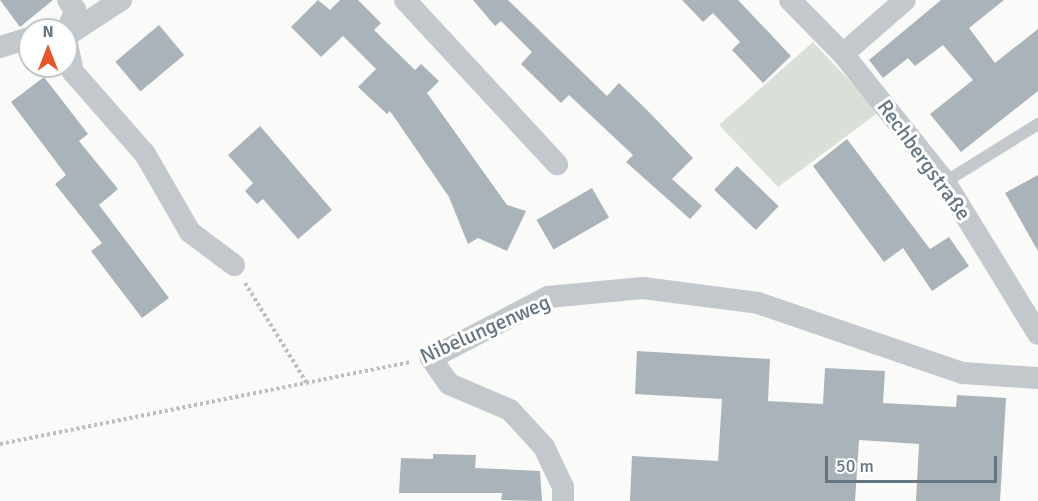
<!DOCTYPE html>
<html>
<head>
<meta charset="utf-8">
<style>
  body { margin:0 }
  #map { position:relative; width:1038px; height:501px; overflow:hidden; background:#fafaf8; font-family:Signika,sans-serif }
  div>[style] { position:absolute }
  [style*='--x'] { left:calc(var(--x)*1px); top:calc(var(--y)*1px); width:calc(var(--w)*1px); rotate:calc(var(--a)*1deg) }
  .green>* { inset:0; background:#dadfd7 }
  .building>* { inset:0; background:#aab3b9; transform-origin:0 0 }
  .path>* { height:4px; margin-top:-2px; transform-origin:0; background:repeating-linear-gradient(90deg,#bbbfc2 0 3px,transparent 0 6px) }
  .lane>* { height:12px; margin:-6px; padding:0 6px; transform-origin:6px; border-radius:6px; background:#c3c8cc }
  .street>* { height:22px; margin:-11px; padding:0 11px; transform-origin:11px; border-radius:11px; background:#c3c8cc }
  span { translate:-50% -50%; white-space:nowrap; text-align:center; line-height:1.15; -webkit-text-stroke:6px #fff; paint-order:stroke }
  .street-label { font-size:21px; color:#657683 }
  .north { position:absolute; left:18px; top:18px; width:60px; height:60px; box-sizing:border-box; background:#fff; border:2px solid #c1c8cd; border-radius:50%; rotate:0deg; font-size:16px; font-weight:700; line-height:24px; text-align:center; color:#657683 }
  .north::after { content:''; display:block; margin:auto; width:21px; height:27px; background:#e4572e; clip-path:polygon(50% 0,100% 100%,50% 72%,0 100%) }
  .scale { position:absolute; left:825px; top:456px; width:172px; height:27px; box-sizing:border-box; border:3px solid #657683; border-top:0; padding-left:8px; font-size:18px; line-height:21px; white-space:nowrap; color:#657683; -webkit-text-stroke:4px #fff; paint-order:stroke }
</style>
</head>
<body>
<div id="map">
  <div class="green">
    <i style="clip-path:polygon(813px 42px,879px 112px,778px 187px,719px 125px)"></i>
  </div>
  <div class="building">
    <i style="clip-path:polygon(0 0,53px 0,20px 27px)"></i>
    <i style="clip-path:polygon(318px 0,330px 10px,340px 0,358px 0,381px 23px,374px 30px,415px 70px,421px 64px,439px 81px,427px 93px,507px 205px,526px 211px,507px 251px,478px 238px,468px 244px,449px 197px,390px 111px,387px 114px,358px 87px,376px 69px,343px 36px,321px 57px,291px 27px)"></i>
    <i style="clip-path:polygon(473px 0,508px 0,607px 96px,619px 83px,647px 110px,693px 158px,672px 179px,702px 206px,690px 219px,626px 162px,633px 155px,569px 95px,561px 103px,521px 64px,532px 52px,501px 21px,495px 26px)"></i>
    <i style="clip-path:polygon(682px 0,738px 0,791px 56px,763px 83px,732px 50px,740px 42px,713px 13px,703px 22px)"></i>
    <i style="clip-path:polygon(941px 0,1004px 0,969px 28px,995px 63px,1038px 29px,1038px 91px,961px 152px,930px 114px,973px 80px,943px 45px,915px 66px,908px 58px,883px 78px,869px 60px)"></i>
    <i style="left:159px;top:25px;width:39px;height:57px;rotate:50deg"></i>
    <i style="clip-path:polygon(44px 77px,88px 134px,79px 141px,118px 189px,99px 205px,169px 298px,142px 318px,91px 251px,102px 243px,55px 184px,66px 175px,11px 102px)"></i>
    <i style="clip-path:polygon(260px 126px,332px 210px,298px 239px,263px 199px,257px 204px,245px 191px,253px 183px,228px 155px)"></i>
    <i style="clip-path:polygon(847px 139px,930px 249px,949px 237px,969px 266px,932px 291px,903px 248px,884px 262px,813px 166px)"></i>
    <i style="left:737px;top:166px;width:58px;height:33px;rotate:44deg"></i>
    <i style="clip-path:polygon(1038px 175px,1038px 251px,1005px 193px)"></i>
    <i style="left:592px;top:188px;width:34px;height:64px;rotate:60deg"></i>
    <i style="clip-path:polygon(637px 351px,770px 359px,768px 401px,823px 404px,825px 368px,885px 371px,883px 403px,956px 407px,957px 395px,1006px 398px,1000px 501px,916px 501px,919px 444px,859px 440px,855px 501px,630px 501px,632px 456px,718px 461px,722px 399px,635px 394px)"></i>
    <i style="clip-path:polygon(433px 454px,476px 455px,475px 468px,540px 471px,542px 501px,501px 500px,502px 493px,399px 493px,401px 458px,433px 459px)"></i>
  </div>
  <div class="path">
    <i style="--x:245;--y:283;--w:120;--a:58.3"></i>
    <i style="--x:0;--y:444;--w:418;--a:-11.3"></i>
  </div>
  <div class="lane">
    <i style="--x:945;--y:182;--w:110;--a:-31.9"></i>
  </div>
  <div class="street">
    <i style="--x:405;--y:0;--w:224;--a:47.2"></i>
    <i style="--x:790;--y:0;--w:76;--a:45.5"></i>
    <i style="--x:843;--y:54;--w:164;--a:51.4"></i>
    <i style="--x:945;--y:182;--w:178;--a:58.5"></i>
    <i style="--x:66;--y:35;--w:27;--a:-70"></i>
    <i style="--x:75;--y:10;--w:12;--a:-125"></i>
    <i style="--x:66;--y:36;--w:66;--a:-33.2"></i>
    <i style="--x:66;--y:39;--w:34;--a:78"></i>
    <i style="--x:73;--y:72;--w:109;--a:48.7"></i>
    <i style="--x:145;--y:154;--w:90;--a:60"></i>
    <i style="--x:190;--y:232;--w:55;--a:36.9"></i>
    <i style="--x:0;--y:47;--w:31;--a:-17"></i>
    <i style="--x:843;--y:54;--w:82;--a:-41.1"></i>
    <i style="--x:563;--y:501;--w:14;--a:-90"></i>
    <i style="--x:563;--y:487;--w:44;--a:-115.4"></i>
    <i style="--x:544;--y:447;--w:50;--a:-132.6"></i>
    <i style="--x:510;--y:410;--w:66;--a:-156.9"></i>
    <i style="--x:449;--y:384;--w:32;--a:-125"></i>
    <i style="--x:431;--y:358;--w:132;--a:-27.5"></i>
    <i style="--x:548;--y:297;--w:95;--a:-5.4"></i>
    <i style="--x:643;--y:288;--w:116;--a:7.4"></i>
    <i style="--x:758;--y:303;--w:217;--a:18.9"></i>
    <i style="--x:963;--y:373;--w:75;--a:3.8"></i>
  </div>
  <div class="street-label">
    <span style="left:924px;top:160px;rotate:54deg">Rechbergstraße</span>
    <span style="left:485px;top:329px;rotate:-24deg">Nibelungenweg</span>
  </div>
  <div class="north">N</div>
  <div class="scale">50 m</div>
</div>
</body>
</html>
